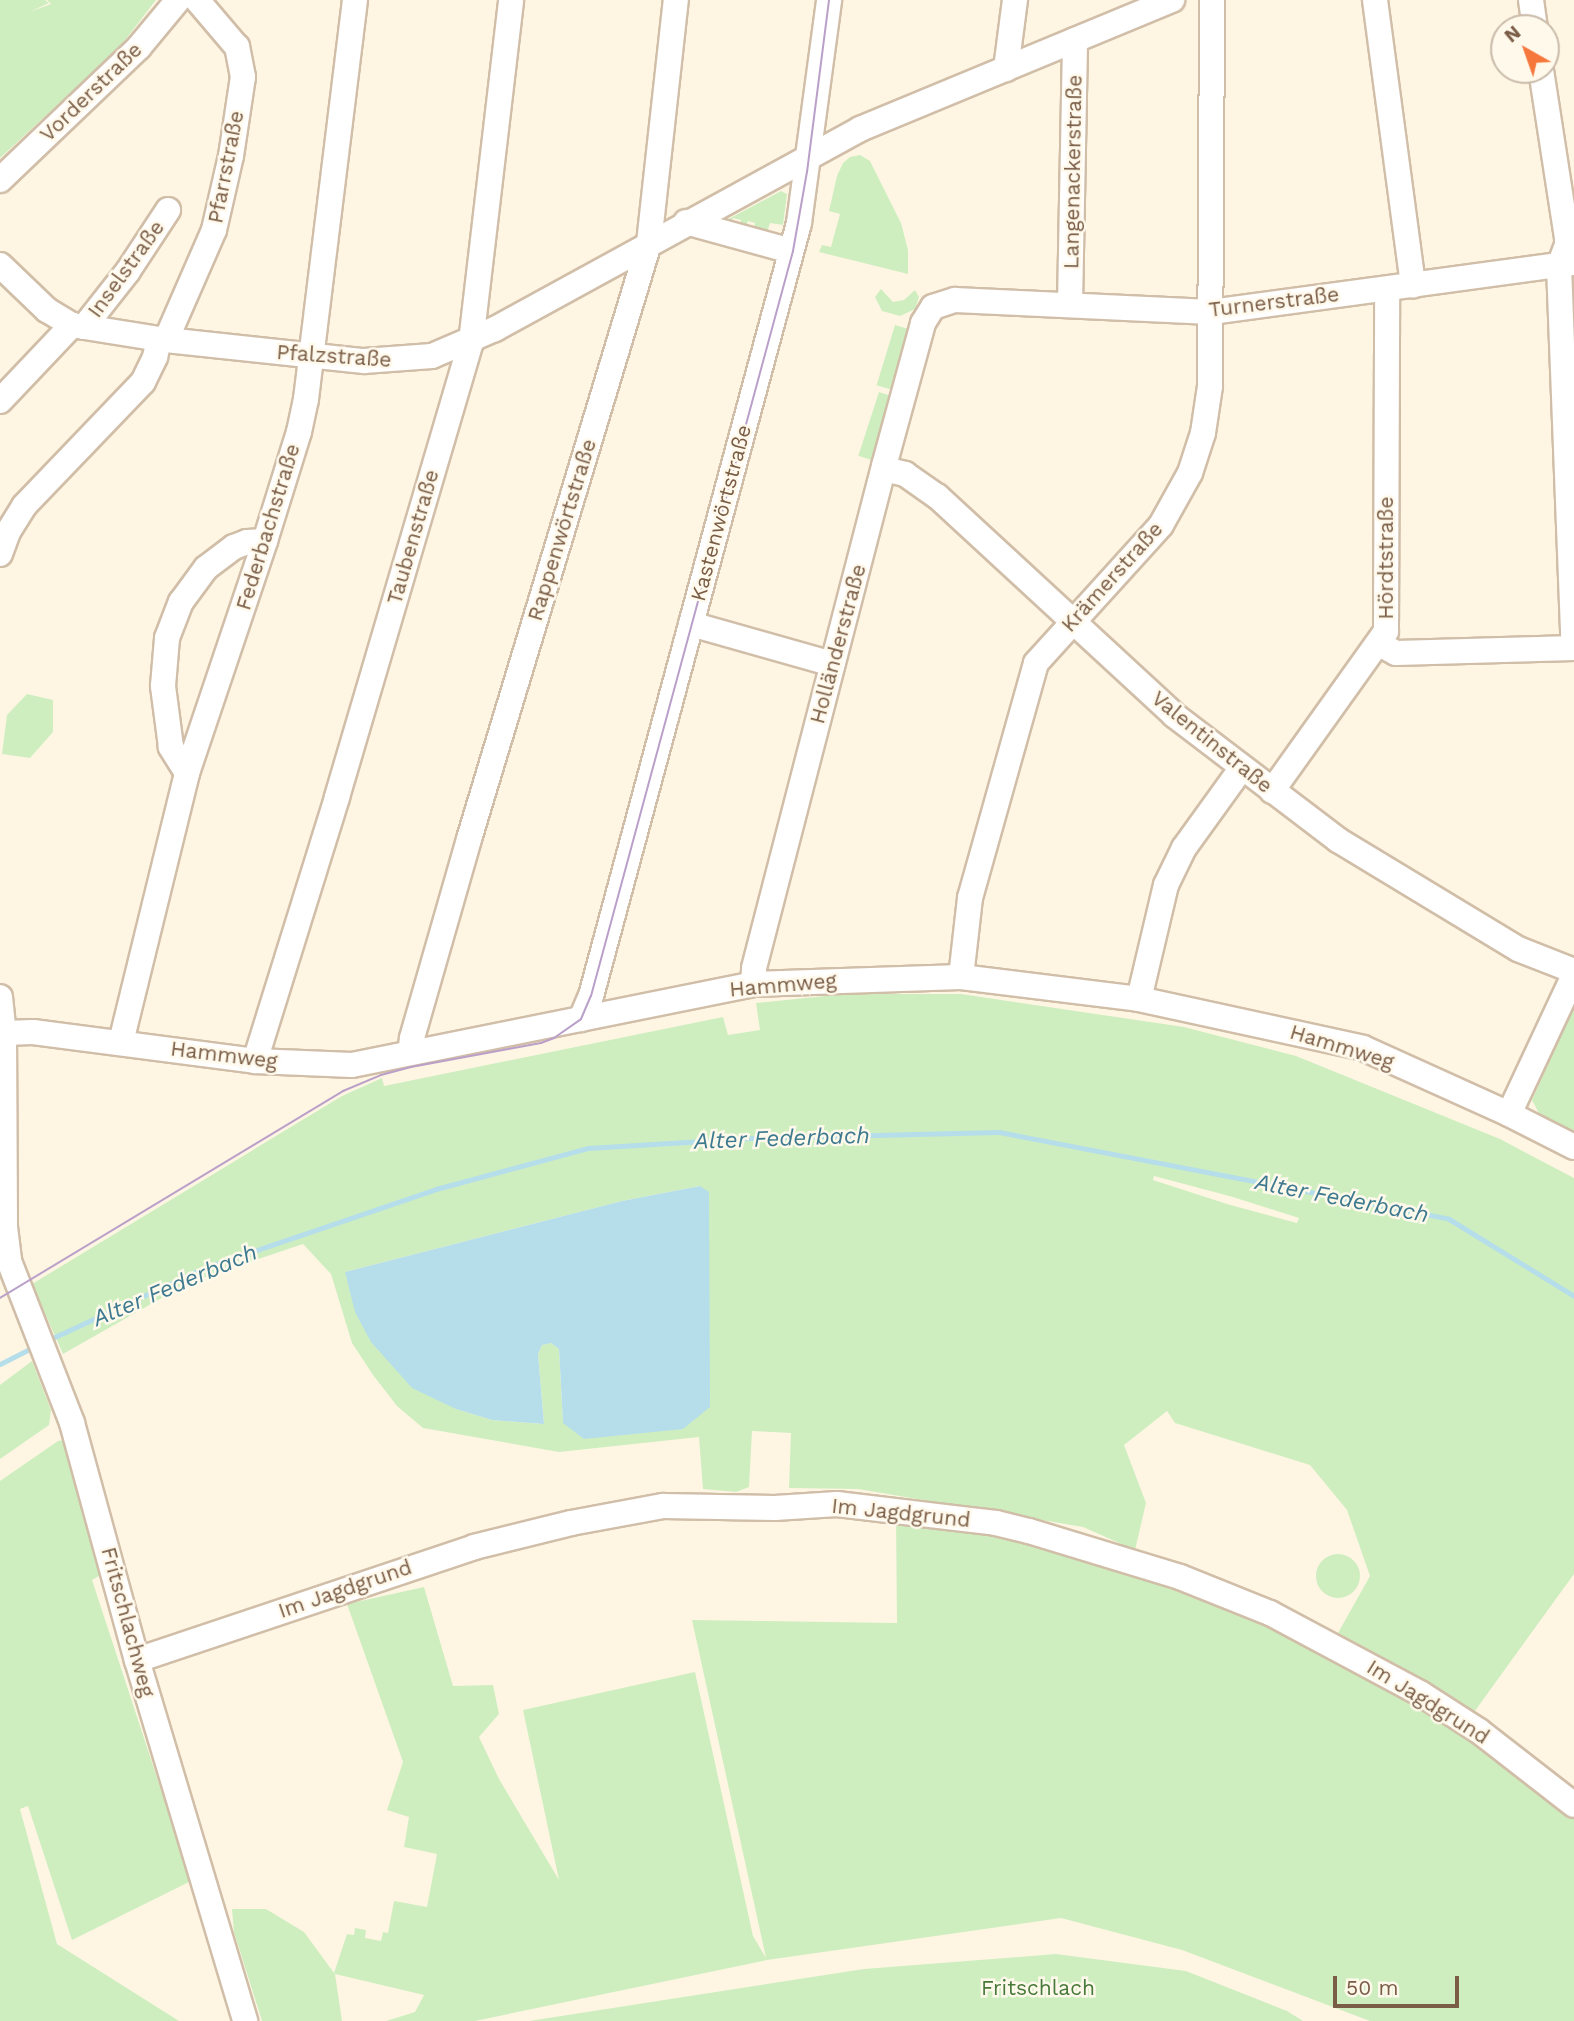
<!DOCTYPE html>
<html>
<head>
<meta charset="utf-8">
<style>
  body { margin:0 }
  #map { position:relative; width:1574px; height:2021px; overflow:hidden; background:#fef6e3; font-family:"Work Sans",sans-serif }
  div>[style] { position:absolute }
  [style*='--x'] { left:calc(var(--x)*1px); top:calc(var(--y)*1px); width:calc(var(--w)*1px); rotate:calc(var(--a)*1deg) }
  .green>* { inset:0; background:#ceeec0; transform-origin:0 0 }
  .round { border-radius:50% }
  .water>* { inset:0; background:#b5deea }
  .stream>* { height:5px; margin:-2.5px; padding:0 2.5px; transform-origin:2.5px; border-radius:2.5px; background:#b5deea }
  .roads { filter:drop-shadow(2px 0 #d1bea8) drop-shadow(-2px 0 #d1bea8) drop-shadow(0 2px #d1bea8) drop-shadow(0 -2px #d1bea8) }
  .minor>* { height:24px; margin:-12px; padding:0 12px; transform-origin:12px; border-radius:12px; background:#fff }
  .tram>* { height:2px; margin:-1px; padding:0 1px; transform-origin:1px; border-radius:1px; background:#baa0c9 }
  span { translate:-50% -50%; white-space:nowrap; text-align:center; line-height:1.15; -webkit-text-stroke:5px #fff9ec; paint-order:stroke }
  .street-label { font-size:21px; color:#7a5d46 }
  .park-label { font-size:21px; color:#477a3a }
  .water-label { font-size:23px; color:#3d7a90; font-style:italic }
  .north { position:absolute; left:1490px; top:14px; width:70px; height:70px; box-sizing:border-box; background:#fff9ec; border:2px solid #cabbaa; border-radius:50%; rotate:320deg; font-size:19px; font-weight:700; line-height:28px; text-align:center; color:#7a5d46 }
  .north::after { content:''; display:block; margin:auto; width:24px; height:32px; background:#f5773c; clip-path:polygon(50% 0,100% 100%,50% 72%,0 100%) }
  .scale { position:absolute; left:1333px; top:1976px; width:126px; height:32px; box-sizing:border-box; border:4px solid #7a5d46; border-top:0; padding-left:9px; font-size:21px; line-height:24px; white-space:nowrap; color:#7a5d46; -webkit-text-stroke:5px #fff9ec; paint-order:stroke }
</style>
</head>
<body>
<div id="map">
  <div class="green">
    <i style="clip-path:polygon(0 0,45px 0,49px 3px,29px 12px,51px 4px,47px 0,156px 0,119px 48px,0 158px)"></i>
    <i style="clip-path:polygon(860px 155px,870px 161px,901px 223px,908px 250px,908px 274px,819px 252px,822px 245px,831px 247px,840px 214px,829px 211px,837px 176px,843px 163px,850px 157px)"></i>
    <i style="clip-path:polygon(781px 191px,787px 194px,783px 225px,770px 223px,766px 236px,753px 233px,755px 223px,748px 221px,745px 230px,738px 229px,741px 220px,733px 218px,730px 226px,721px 223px)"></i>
    <i style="clip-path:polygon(881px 289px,893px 302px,904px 300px,915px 290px,919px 297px,915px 309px,900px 316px,882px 311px,875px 297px)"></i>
    <i style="left:895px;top:325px;width:14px;height:63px;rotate:17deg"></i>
    <i style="left:879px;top:392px;width:13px;height:67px;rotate:18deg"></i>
    <i style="clip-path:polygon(27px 694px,53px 700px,53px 732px,30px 758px,2px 754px,7px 715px)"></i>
    <i style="clip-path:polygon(evenodd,844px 994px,961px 994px,1184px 1027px,1296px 1056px,1500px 1139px,1574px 1178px,1574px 1574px,1472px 1715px,1388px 1660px,1338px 1633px,1370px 1576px,1347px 1510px,1310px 1465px,1175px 1423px,1167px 1411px,1124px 1445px,1146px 1503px,1135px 1550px,1083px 1527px,858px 1489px,789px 1488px,791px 1433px,752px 1431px,749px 1487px,736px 1492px,703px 1489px,699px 1437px,559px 1452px,423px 1428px,397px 1406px,373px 1375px,352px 1343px,331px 1274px,303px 1244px,188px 1283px,63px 1354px,32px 1284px,342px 1096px,382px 1078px,384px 1086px,723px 1017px,728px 1035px,760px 1030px,756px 1003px,844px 994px,1154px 1176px,1233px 1197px,1299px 1218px,1297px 1223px,1227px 1204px,1153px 1180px,1154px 1176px,844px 994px,700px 1186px,563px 1423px,559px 1349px,551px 1343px,542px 1345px,538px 1354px,544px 1424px,492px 1420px,456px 1409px,345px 1272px,622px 1201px,700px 1186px)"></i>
    <i style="clip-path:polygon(1574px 1007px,1574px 1136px,1543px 1121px,1532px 1100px)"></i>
    <i style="clip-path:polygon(32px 1361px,51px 1410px,49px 1425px,0 1459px,0 1385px)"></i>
    <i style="clip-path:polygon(72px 1438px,108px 1571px,92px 1580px,191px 1881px,72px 1940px,28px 1806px,20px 1809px,57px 1944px,179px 2021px,0 2021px,0 1481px,58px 1441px)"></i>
    <i style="clip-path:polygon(896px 1516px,1036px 1543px,1238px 1607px,1424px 1708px,1541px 1789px,1574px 1816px,1574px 2021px,1370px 2021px,1182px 1950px,1061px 1918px,767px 1960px,475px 2021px,386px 2021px,415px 2012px,424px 1995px,335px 1974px,342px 2021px,262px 2021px,234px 1932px,232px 1909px,266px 1909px,304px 1932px,334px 1973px,347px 1934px,354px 1935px,355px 1928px,366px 1930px,365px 1938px,381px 1941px,383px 1932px,388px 1933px,394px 1901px,427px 1907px,437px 1854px,404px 1847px,409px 1817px,387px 1810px,403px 1762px,347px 1604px,424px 1587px,453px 1686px,493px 1685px,499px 1714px,479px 1737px,499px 1779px,559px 1880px,523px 1710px,695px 1672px,753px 1936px,766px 1958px,692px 1620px,897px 1623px)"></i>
    <i class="round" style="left:1316px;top:1554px;width:44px;height:44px"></i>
    <i style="clip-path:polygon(1056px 1954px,1186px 1971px,1287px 2011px,1303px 2021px,529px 2021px,864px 1969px)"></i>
  </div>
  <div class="water">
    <i style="clip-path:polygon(700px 1186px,709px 1192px,710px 1407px,683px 1429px,584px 1439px,563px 1423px,559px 1349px,551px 1343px,542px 1345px,538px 1354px,544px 1424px,492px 1420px,456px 1409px,412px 1388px,371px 1342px,355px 1312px,345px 1272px,622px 1201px)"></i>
  </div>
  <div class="stream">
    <i style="--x:46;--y:1341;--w:174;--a:-24.8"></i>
    <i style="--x:204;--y:1268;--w:245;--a:-18.8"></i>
    <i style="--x:436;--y:1189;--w:157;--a:-15.1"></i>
    <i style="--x:588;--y:1148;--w:165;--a:-3.5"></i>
    <i style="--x:753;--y:1138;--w:246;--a:-1.4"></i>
    <i style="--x:999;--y:1132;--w:458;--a:10.9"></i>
    <i style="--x:1449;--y:1219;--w:147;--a:31.6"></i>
    <i style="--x:0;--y:1364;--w:38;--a:-27"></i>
  </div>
  <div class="roads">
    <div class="minor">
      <i style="--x:1375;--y:0;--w:288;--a:82.4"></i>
      <i style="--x:1531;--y:0;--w:28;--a:82"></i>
      <i style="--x:1006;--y:69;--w:70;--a:-82.6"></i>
      <i style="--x:1541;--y:70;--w:169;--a:81.2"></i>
      <i style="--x:1567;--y:237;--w:8;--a:90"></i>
      <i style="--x:1567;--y:245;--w:22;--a:111"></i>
      <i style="--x:1559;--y:266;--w:382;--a:87.8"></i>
      <i style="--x:0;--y:180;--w:192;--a:-43.7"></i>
      <i style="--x:139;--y:47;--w:61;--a:-50.3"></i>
      <i style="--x:686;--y:222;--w:109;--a:15.4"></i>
      <i style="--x:0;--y:265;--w:65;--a:43.8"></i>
      <i style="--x:47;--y:310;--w:29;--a:31"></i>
      <i style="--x:72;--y:325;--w:95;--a:9.1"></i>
      <i style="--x:166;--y:340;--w:199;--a:6.1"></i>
      <i style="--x:364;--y:361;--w:68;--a:-4.2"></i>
      <i style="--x:432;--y:356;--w:69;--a:-23.2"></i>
      <i style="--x:495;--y:329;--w:416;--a:-28.7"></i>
      <i style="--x:860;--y:129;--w:338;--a:-22.5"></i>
      <i style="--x:1070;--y:304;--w:264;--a:-88.9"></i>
      <i style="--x:84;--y:327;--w:71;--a:-51.8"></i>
      <i style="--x:128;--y:271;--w:73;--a:-56.7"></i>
      <i style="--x:166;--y:340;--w:120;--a:-66.4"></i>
      <i style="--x:214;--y:230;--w:76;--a:-77.1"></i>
      <i style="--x:231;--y:156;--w:80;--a:-81.4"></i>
      <i style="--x:243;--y:77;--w:31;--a:-101"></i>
      <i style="--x:237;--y:47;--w:62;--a:-130.4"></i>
      <i style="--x:0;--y:401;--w:105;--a:-46.5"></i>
      <i style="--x:884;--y:469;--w:22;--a:13"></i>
      <i style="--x:905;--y:474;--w:39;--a:35"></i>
      <i style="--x:937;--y:496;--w:323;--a:42.7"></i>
      <i style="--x:1174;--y:715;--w:206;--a:37.3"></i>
      <i style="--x:1338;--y:840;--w:210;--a:31.2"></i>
      <i style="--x:1518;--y:949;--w:60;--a:21.4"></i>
      <i style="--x:0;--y:554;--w:23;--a:-70"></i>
      <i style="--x:8;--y:532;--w:31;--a:-58"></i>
      <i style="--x:24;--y:506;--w:172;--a:-46.2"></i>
      <i style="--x:143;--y:382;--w:28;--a:-64"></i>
      <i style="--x:155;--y:357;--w:18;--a:-77"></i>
      <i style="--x:691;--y:624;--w:147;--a:15.8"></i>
      <i style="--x:1379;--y:644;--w:19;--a:28"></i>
      <i style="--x:1396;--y:653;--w:178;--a:-1.6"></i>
      <i style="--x:187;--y:773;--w:31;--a:-122"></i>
      <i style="--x:171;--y:747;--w:62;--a:-97.5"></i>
      <i style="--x:163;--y:686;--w:48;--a:-85.2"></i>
      <i style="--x:167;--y:638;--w:39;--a:-69"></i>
      <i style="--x:181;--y:602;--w:42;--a:-53.7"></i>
      <i style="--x:206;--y:568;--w:35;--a:-37"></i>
      <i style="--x:234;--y:547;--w:14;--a:-21"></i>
      <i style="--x:247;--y:542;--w:18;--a:-3"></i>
      <i style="--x:1272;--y:791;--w:196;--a:-54.5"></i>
      <i style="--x:1386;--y:631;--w:342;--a:-89.8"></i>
      <i style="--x:961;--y:977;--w:80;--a:-83.5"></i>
      <i style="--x:970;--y:898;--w:244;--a:-74.3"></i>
      <i style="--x:1036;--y:663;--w:186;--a:-47.8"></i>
      <i style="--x:1161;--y:525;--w:60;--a:-60.9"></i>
      <i style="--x:1190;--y:473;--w:42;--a:-72"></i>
      <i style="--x:1203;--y:433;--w:48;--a:-81.5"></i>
      <i style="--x:1210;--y:386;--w:386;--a:-89.7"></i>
      <i style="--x:753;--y:984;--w:16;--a:-86"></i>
      <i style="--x:754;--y:968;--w:519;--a:-75.48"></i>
      <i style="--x:884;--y:466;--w:148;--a:-74.7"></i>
      <i style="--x:923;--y:323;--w:19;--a:-58"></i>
      <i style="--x:933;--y:307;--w:23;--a:-18"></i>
      <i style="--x:955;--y:300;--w:256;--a:2.7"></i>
      <i style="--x:1211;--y:312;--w:366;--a:-7.7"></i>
      <i style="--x:0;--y:997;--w:36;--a:84"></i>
      <i style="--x:4;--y:1033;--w:194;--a:89.7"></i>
      <i style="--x:5;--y:1227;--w:34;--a:83"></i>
      <i style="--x:9;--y:1261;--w:174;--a:68.7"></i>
      <i style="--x:72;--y:1423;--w:246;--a:74.7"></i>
      <i style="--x:137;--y:1660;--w:377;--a:73.3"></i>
      <i style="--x:1139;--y:999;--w:117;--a:-76.7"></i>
      <i style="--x:1166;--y:885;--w:41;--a:-64.1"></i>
      <i style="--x:1184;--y:848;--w:97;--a:-54.2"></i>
      <i style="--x:581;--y:1019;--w:25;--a:-67"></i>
      <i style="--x:591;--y:996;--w:800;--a:-74.94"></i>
      <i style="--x:799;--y:223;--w:225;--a:-82.3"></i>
      <i style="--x:4;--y:1033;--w:29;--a:-2"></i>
      <i style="--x:33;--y:1032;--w:224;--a:7.4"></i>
      <i style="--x:255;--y:1061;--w:97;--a:2.4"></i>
      <i style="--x:352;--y:1065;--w:409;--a:-11.4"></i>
      <i style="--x:753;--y:984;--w:208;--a:-1.9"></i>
      <i style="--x:961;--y:977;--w:179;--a:7"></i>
      <i style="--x:1139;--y:999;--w:229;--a:12.3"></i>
      <i style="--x:1363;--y:1048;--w:160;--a:24.3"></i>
      <i style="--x:1509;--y:1114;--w:73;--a:26.9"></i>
      <i style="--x:121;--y:1042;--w:277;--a:-76.2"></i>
      <i style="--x:187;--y:773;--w:245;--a:-71.4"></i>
      <i style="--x:265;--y:541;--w:114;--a:-72.7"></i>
      <i style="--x:299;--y:432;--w:34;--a:-78"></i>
      <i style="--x:306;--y:399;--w:402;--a:-83"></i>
      <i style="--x:410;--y:1053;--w:15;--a:-82"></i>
      <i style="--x:412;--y:1038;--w:207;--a:-74"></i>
      <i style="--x:469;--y:839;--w:623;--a:-73.19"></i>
      <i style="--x:649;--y:243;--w:244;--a:-83.7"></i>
      <i style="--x:255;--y:1061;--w:276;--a:-72.7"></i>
      <i style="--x:337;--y:797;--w:474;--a:-73.6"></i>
      <i style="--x:471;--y:342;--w:344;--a:-83.3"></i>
      <i style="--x:1509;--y:1114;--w:153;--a:-64.9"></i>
      <i style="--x:137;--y:1660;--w:355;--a:-18.5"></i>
      <i style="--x:474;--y:1547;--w:100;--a:-13.9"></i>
      <i style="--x:571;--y:1523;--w:94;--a:-10.5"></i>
      <i style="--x:663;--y:1506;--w:112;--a:1"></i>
      <i style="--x:775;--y:1508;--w:62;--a:-3.7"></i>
      <i style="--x:837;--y:1504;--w:160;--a:6.8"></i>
      <i style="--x:996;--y:1523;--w:34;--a:14"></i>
      <i style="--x:1029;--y:1531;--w:158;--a:16.9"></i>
      <i style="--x:1180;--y:1577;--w:97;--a:21.8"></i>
      <i style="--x:1270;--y:1613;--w:170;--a:28.1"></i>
      <i style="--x:1420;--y:1693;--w:70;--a:32.8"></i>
      <i style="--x:1479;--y:1731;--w:120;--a:37.9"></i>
    </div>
  </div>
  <div class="tram">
    <i style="--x:0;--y:1298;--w:401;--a:-31.1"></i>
    <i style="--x:343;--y:1091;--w:41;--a:-22.8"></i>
    <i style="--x:381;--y:1075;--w:31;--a:-15"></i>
    <i style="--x:411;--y:1067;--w:132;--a:-10.5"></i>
    <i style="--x:541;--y:1043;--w:14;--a:-21"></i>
    <i style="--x:554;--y:1038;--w:33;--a:-35"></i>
    <i style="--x:581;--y:1019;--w:25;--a:-67"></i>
    <i style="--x:591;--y:996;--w:772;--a:-74.83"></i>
    <i style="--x:793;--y:251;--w:80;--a:-80"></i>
    <i style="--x:807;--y:172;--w:173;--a:-82.7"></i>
  </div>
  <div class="street-label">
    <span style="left:91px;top:92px;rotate:-44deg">Vorderstraße</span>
    <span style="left:226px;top:167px;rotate:-79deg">Pfarrstraße</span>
    <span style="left:1073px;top:172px;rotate:-89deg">Langenackerstraße</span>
    <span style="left:126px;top:269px;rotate:-54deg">Inselstraße</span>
    <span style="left:1274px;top:302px;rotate:-7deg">Turnerstraße</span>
    <span style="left:334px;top:356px;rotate:4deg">Pfalzstraße</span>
    <span style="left:721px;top:513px;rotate:-75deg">Kastenwörtstraße</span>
    <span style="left:268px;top:527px;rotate:-73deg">Federbachstraße</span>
    <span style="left:562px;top:530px;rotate:-73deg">Rappenwörtstraße</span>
    <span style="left:413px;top:537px;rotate:-74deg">Taubenstraße</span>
    <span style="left:1386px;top:558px;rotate:-90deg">Hördtstraße</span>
    <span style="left:1112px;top:577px;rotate:-48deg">Krämerstraße</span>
    <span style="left:838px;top:644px;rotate:-75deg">Holländerstraße</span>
    <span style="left:1212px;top:742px;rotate:39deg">Valentinstraße</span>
    <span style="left:783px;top:985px;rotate:-5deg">Hammweg</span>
    <span style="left:1342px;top:1047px;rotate:17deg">Hammweg</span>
    <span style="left:224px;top:1055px;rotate:7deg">Hammweg</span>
    <span style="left:901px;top:1513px;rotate:6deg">Im Jagdgrund</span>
    <span style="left:345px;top:1589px;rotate:-19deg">Im Jagdgrund</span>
    <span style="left:128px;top:1622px;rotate:75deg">Fritschlachweg</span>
    <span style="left:1428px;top:1702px;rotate:32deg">Im Jagdgrund</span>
  </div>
  <div class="park-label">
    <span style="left:1038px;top:1988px">Fritschlach</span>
  </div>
  <div class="water-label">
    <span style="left:782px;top:1139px;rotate:-2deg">Alter Federbach</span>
    <span style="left:1342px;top:1199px;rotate:11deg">Alter Federbach</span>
    <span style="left:175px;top:1286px;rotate:-23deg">Alter Federbach</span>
  </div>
  <div class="north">N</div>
  <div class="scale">50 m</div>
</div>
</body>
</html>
